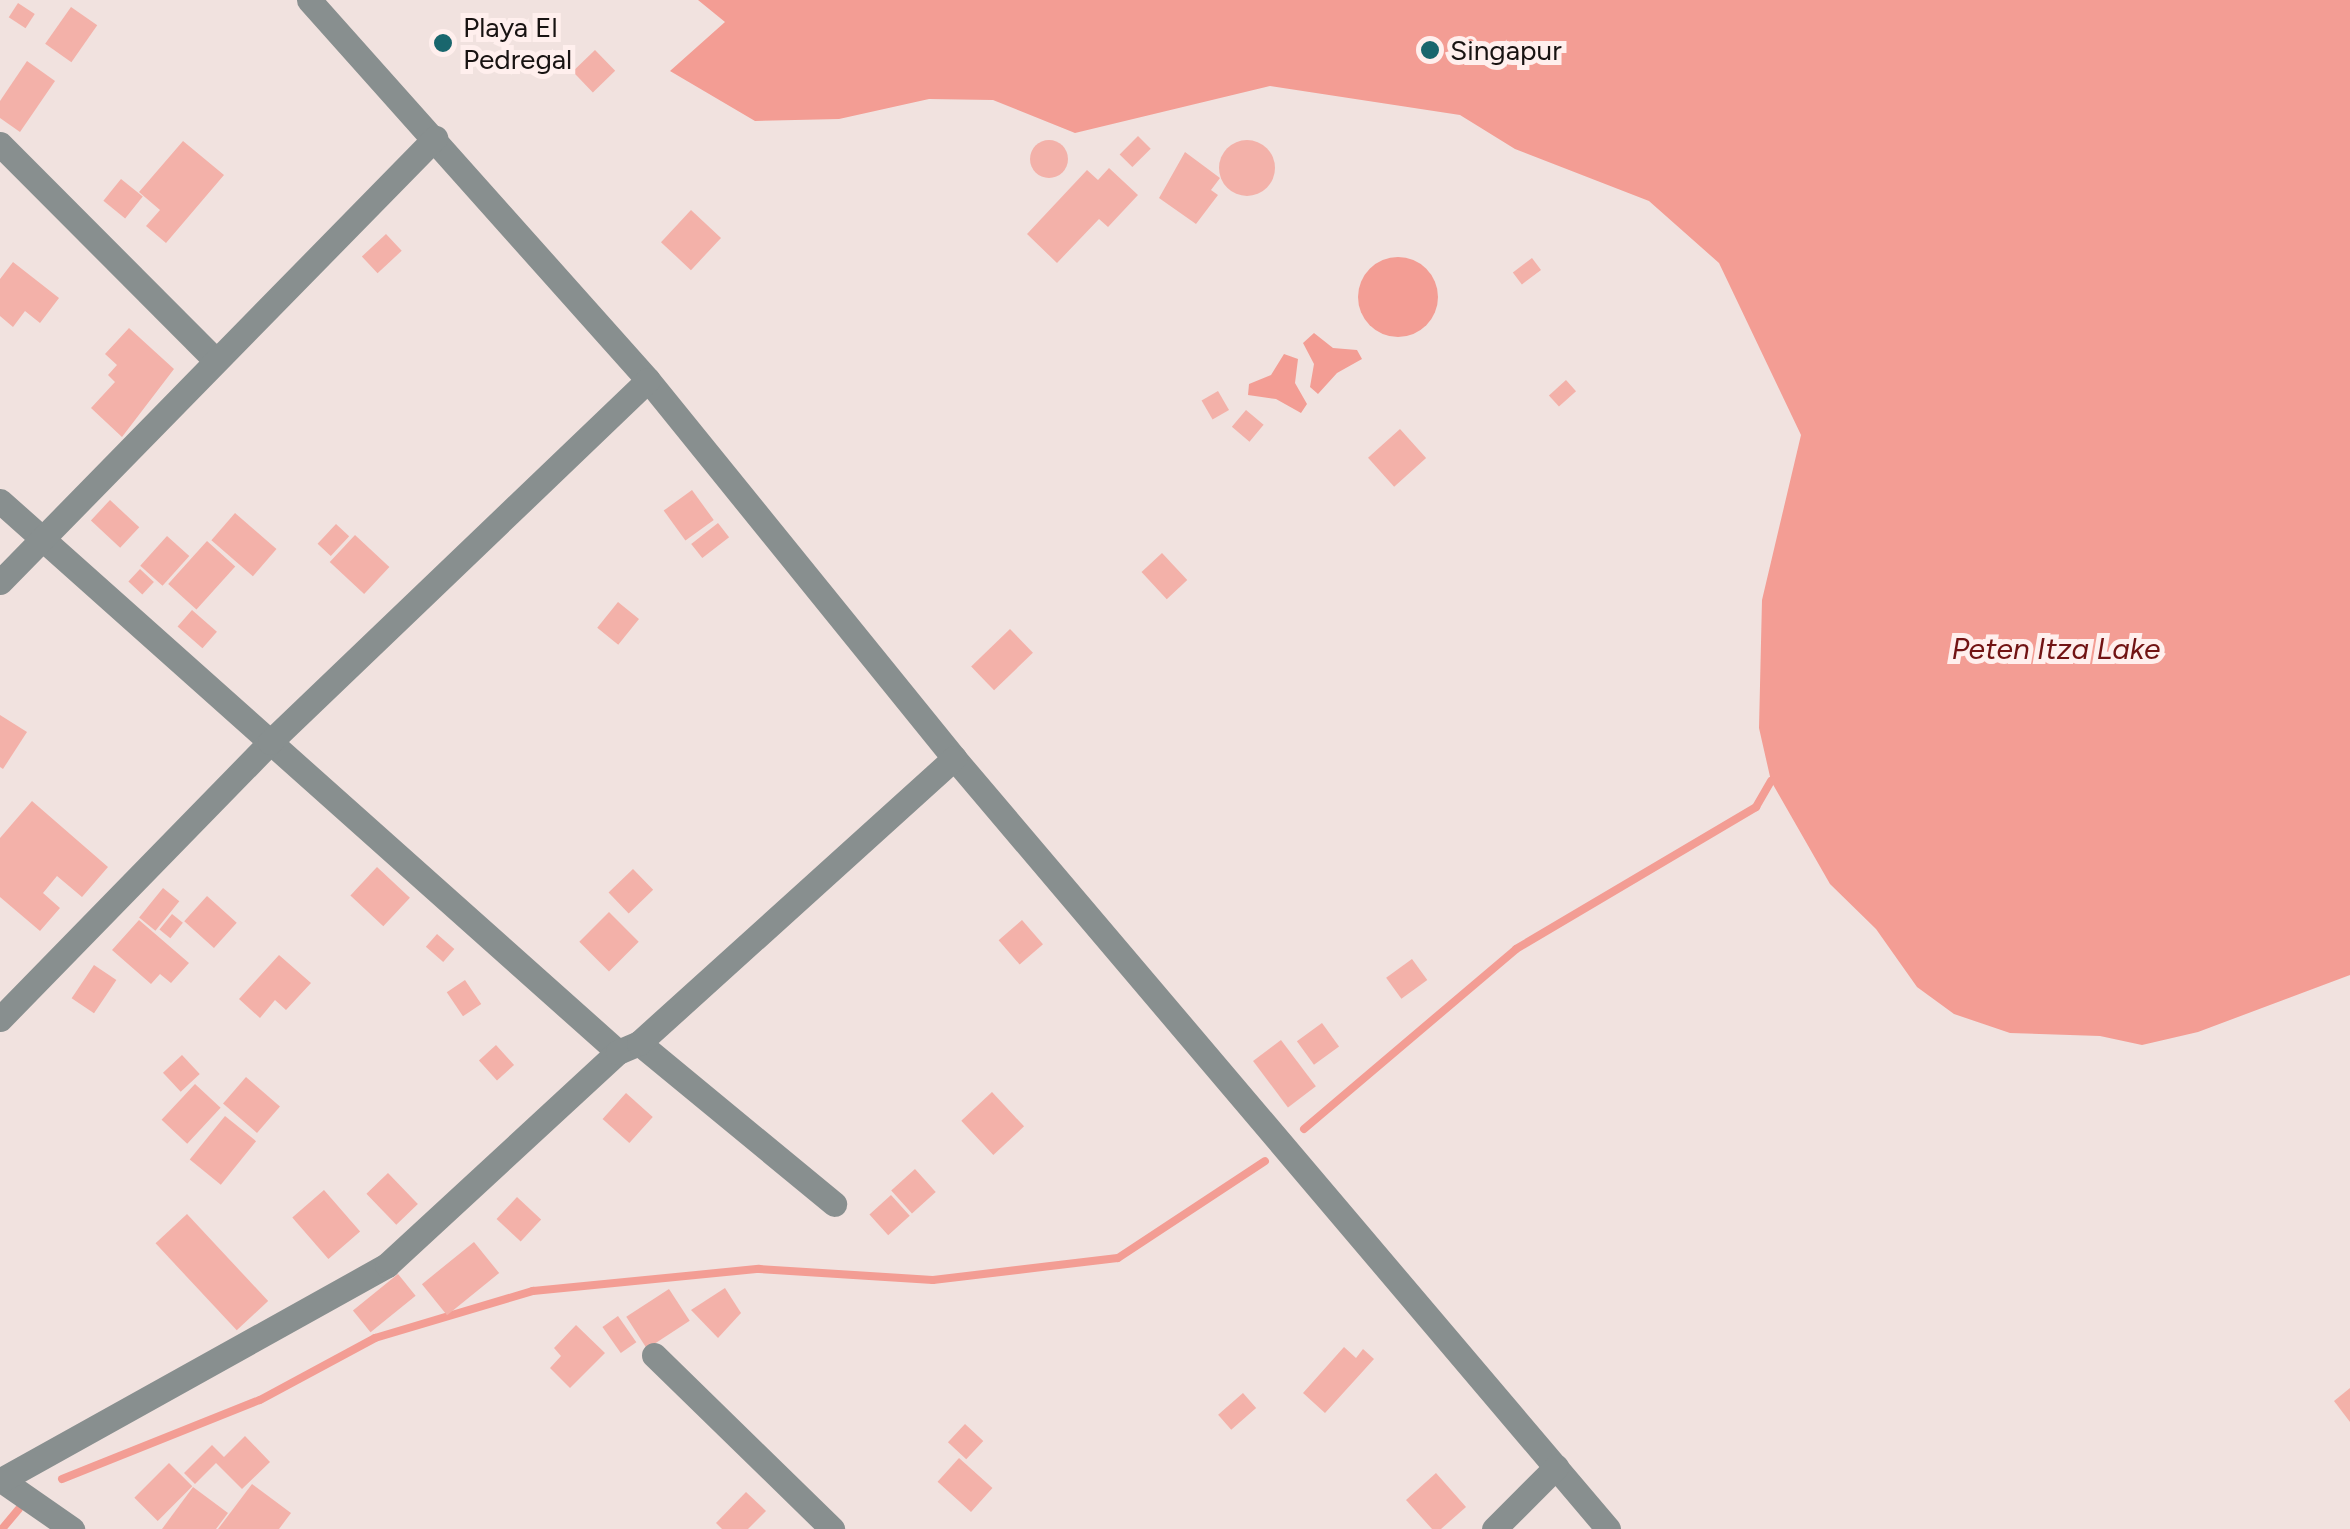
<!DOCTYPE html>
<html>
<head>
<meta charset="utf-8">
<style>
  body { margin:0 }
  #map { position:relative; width:2350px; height:1529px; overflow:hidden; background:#f1e2df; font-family:Figtree,sans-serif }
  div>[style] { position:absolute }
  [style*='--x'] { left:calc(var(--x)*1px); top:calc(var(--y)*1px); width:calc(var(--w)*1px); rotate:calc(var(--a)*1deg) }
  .water>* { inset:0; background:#f39d94 }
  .round { border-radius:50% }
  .stream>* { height:8px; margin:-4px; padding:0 4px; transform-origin:4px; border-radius:4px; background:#f39d94 }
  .building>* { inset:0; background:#f3b1a9; transform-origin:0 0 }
  .minor>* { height:25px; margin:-12.5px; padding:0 12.5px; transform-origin:12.5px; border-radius:12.5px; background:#888f8f }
  .dots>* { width:28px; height:28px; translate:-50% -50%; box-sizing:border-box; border:5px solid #ffefed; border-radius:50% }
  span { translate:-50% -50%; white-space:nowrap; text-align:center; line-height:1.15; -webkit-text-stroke:10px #ffefed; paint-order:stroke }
  .poi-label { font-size:28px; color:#181312 }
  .left { translate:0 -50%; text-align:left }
  .water-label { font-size:30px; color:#711313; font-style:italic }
</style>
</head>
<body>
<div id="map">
  <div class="water">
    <i style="clip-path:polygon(698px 0,2350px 0,2350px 975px,2198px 1032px,2142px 1045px,2100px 1036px,2010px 1033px,1954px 1014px,1917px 987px,1876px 929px,1830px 884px,1771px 781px,1759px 728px,1762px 600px,1801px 435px,1719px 263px,1649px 201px,1515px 149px,1460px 115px,1270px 86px,1075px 133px,993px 100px,929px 99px,839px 119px,755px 121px,670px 71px,725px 22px)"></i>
    <i class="round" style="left:1358px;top:257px;width:80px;height:80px"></i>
    <i style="clip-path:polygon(1314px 333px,1333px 348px,1357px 350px,1362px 359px,1337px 373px,1318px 394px,1310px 387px,1314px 364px,1303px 343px)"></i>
    <i style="clip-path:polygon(1284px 354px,1298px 359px,1295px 383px,1307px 404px,1301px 413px,1276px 399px,1248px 395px,1249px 384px,1271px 375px)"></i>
  </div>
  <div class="stream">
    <i style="--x:1304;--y:1129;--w:278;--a:-40.3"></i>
    <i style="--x:1516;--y:949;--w:279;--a:-30.6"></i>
    <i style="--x:1756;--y:807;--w:30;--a:-60"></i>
    <i style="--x:62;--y:1479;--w:213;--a:-21.8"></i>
    <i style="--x:260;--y:1400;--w:131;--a:-28.3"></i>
    <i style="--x:375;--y:1338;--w:165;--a:-16.6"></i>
    <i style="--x:533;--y:1291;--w:227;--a:-5.6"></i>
    <i style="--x:759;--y:1269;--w:174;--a:3.6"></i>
    <i style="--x:933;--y:1280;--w:186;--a:-6.8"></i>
    <i style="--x:1118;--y:1258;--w:176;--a:-33.4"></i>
    <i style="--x:2;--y:1529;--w:26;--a:-50"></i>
  </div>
  <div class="building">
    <i style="left:18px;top:3px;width:20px;height:17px;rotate:33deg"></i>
    <i style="left:71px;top:7px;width:32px;height:45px;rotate:35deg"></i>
    <i style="left:595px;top:50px;width:29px;height:31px;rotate:46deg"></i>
    <i style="clip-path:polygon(27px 61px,55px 81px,20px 132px,0 118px,0 101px)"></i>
    <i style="left:1138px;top:136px;width:18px;height:26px;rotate:45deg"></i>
    <i class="round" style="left:1030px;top:140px;width:38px;height:38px"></i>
    <i class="round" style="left:1219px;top:140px;width:56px;height:56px"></i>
    <i style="clip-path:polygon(183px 141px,224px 175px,166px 243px,146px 226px,160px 210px,139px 192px)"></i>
    <i style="clip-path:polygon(1185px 152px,1220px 178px,1211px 190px,1218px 195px,1196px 224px,1159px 198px)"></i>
    <i style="clip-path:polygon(1109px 168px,1138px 195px,1108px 227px,1099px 219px,1057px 263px,1027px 234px,1087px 170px,1098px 180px)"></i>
    <i style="left:121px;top:179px;width:28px;height:28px;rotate:39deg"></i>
    <i style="left:691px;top:210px;width:41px;height:44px;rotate:43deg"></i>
    <i style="left:386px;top:234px;width:23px;height:33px;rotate:47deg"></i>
    <i style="left:1532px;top:258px;width:15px;height:24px;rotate:53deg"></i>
    <i style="clip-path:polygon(13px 262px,59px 298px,40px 323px,25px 311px,13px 327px,0 316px,0 279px)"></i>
    <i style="clip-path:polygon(129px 328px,174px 369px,122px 437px,91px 408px,115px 382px,108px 375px,117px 365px,105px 354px)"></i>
    <i style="left:1566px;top:380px;width:15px;height:23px;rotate:48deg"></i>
    <i style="left:1218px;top:391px;width:22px;height:19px;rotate:60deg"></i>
    <i style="left:1246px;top:410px;width:23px;height:22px;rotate:40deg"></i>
    <i style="left:1400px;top:429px;width:39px;height:43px;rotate:48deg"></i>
    <i style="left:692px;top:490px;width:37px;height:35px;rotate:54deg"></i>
    <i style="left:110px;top:500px;width:40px;height:28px;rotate:43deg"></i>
    <i style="left:235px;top:513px;width:55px;height:36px;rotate:41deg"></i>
    <i style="left:718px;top:523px;width:18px;height:34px;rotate:52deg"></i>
    <i style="left:336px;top:524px;width:18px;height:27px;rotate:43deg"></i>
    <i style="left:355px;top:535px;width:47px;height:37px;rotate:43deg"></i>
    <i style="left:167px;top:536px;width:30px;height:40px;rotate:42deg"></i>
    <i style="left:207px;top:541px;width:38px;height:58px;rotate:42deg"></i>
    <i style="left:1162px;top:553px;width:37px;height:28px;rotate:47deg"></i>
    <i style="left:140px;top:569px;width:19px;height:17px;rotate:43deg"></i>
    <i style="left:618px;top:602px;width:27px;height:33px;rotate:39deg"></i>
    <i style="left:192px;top:610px;width:33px;height:22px;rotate:41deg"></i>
    <i style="left:1010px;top:629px;width:33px;height:54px;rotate:46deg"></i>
    <i style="clip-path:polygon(0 715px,27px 732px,3px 769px,0 767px)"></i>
    <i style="clip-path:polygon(32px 801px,108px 867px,82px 897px,57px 876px,43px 893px,60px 908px,40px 931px,0 897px,0 838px)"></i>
    <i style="left:377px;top:867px;width:45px;height:39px;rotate:43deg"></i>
    <i style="left:633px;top:869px;width:29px;height:34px;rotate:46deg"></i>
    <i style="left:163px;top:888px;width:21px;height:38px;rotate:39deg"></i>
    <i style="left:207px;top:896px;width:40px;height:34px;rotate:42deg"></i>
    <i style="left:609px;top:912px;width:42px;height:42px;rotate:45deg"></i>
    <i style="left:172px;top:914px;width:14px;height:20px;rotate:39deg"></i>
    <i style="clip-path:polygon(139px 920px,189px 963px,171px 983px,160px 974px,151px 984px,112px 950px)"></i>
    <i style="left:1022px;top:920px;width:32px;height:31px;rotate:49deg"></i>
    <i style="left:437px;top:934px;width:23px;height:17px;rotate:41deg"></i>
    <i style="clip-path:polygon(279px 955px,311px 983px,286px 1010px,275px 1000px,260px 1018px,239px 999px)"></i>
    <i style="left:1412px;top:959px;width:26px;height:32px;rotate:54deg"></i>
    <i style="left:94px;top:965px;width:27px;height:40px;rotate:34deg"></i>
    <i style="left:465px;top:980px;width:29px;height:22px;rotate:56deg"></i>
    <i style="left:1322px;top:1023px;width:29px;height:31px;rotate:54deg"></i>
    <i style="left:1281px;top:1040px;width:58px;height:35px;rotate:53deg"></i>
    <i style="left:496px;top:1045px;width:27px;height:23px;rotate:48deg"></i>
    <i style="left:182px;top:1055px;width:26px;height:26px;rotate:47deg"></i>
    <i style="left:246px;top:1077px;width:45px;height:35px;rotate:41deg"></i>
    <i style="left:195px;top:1084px;width:35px;height:49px;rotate:43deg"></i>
    <i style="left:992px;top:1092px;width:47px;height:42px;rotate:47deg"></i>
    <i style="left:626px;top:1093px;width:36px;height:35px;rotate:42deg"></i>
    <i style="left:225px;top:1116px;width:40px;height:56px;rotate:39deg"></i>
    <i style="left:915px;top:1169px;width:31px;height:32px;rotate:48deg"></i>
    <i style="left:388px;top:1173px;width:43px;height:30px;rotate:46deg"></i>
    <i style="left:324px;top:1190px;width:55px;height:42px;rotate:49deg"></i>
    <i style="left:891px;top:1195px;width:28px;height:29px;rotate:48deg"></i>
    <i style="left:517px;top:1197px;width:33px;height:30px;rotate:43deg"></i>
    <i style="left:187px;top:1214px;width:119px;height:43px;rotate:47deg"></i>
    <i style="left:474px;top:1242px;width:40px;height:67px;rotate:51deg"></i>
    <i style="left:398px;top:1274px;width:28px;height:58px;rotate:51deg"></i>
    <i style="clip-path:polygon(725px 1288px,741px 1313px,718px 1338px,691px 1310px)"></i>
    <i style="left:669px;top:1289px;width:38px;height:51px;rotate:57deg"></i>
    <i style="left:618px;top:1316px;width:32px;height:19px;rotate:55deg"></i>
    <i style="clip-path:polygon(576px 1325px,605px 1353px,570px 1388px,550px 1368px,561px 1356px,554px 1348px)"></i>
    <i style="clip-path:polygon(1344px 1347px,1356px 1358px,1363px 1349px,1374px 1359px,1325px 1413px,1303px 1393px)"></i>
    <i style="clip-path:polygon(2350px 1388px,2350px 1422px,2334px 1401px)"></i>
    <i style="left:1243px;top:1393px;width:20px;height:33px;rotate:49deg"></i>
    <i style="left:965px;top:1424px;width:25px;height:25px;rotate:43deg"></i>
    <i style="clip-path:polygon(245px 1436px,270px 1462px,242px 1489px,216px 1463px,195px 1484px,184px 1473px,212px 1445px,224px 1457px)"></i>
    <i style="left:959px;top:1458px;width:45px;height:32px;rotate:42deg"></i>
    <i style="left:169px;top:1463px;width:33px;height:49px;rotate:45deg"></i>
    <i style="clip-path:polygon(1436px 1473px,1466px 1507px,1441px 1529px,1432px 1529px,1406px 1500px)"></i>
    <i style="clip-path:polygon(252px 1484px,291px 1513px,279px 1529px,218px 1529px)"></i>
    <i style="clip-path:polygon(193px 1487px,228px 1513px,216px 1529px,162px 1529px)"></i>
    <i style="clip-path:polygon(746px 1492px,766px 1511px,748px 1529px,722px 1529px,716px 1523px)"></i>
  </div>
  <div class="minor">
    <i style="--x:309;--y:0;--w:509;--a:48.26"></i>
    <i style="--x:648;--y:380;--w:486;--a:51"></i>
    <i style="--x:954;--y:758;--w:1011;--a:49.69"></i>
    <i style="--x:0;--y:144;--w:303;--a:45.1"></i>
    <i style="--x:0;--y:501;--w:828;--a:41.72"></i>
    <i style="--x:0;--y:582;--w:622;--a:-45.59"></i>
    <i style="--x:0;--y:1019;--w:387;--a:-45.7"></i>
    <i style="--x:270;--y:742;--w:523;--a:-43.76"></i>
    <i style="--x:639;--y:1043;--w:253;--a:39.5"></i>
    <i style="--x:654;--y:1355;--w:249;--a:44.3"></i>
    <i style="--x:0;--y:1479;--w:88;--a:34.8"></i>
    <i style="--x:1;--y:1480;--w:442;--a:-29.1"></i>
    <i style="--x:387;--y:1265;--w:314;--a:-42.7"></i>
    <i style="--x:618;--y:1052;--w:23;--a:-23"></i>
    <i style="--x:639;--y:1043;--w:425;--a:-42.1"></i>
    <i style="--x:1494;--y:1529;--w:88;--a:-45"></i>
  </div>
  <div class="dots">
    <i style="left:443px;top:43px;background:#19666d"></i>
    <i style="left:1430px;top:50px;background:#19666d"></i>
  </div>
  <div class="poi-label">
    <span class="left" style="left:463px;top:43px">Playa El<br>Pedregal</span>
    <span class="left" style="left:1450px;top:50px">Singapur</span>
  </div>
  <div class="water-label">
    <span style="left:2056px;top:649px">Peten Itza Lake</span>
  </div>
</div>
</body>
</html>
